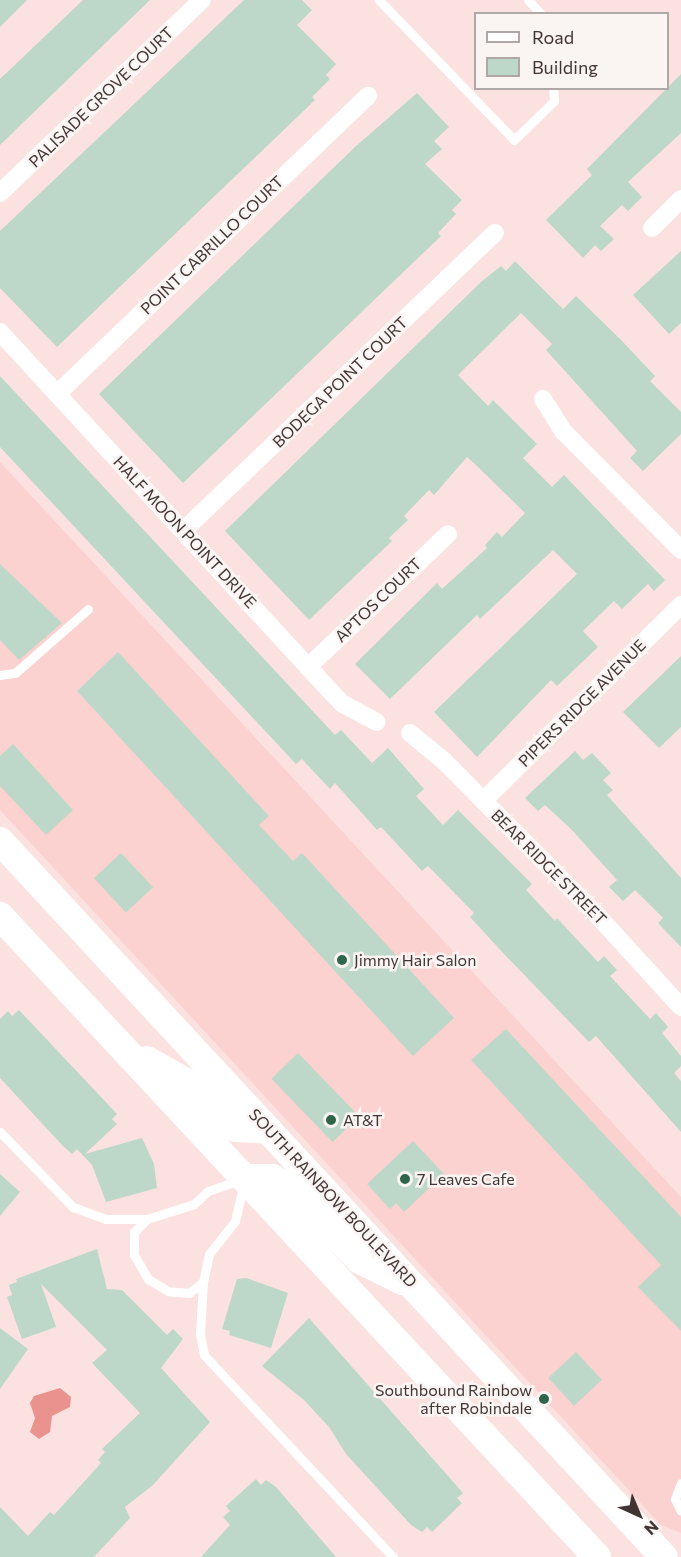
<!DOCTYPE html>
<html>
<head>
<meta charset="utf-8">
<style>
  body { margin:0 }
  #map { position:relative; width:681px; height:1557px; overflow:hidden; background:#fbe1df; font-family:Commissioner,sans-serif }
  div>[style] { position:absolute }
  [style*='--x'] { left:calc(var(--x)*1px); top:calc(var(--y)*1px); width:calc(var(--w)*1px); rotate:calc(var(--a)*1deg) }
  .built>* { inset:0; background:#fbd2cf }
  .water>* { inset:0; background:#ea928d }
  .building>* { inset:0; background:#bdd8c9; transform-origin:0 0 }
  .lane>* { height:9px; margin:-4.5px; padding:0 4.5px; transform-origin:4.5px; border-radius:4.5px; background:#fff }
  .street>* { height:18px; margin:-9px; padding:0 9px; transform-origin:9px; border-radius:9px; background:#fff }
  .primary>* { height:28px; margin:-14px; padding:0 14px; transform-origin:14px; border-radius:14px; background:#fff }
  .dots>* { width:16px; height:16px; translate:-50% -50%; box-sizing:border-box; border:3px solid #faf4f3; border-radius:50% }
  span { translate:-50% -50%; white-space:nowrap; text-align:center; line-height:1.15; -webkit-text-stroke:5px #faf4f3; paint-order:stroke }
  .street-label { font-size:16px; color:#413534 }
  .poi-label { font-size:16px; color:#413534 }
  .left { translate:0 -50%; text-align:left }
  .right { translate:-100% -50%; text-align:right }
  .legend { position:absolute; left:474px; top:12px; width:195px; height:78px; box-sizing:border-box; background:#faf4f3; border:2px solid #b0a8a7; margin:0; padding:8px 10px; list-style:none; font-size:18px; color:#413534 }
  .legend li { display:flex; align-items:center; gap:12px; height:30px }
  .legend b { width:30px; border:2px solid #b0a8a7 }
  .north { position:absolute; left:609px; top:1485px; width:60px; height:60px; -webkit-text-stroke:4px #faf4f3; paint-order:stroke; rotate:136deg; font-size:16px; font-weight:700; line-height:24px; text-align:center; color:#413534 }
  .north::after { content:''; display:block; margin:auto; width:21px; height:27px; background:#413534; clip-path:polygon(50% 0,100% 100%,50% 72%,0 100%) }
</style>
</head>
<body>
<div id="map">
  <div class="built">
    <i style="clip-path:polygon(0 462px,681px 1197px,681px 1533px,661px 1525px,0 810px)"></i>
  </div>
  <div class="water">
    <i style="clip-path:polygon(60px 1388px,71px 1397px,70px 1407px,52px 1416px,50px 1432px,39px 1439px,30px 1432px,35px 1418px,30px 1403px,34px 1396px)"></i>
  </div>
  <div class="building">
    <i style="clip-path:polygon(0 0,27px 0,0 27px)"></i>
    <i style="clip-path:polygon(83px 0,150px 0,0 145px,0 79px)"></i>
    <i style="clip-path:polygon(244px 0,302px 0,312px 10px,297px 25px,336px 64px,326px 75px,330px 79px,312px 97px,315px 100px,57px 347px,0 288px,0 231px)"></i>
    <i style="clip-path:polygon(681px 74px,681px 133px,628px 182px,642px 197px,628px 211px,622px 205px,600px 226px,614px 239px,601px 251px,595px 245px,583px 258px,546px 220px,592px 175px,587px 169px)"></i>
    <i style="clip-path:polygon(417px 93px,449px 127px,434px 141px,442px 149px,425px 164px,462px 200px,452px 210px,456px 214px,438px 233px,441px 236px,183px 483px,99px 394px,355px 147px)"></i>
    <i style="clip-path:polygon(681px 251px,681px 323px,669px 334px,633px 295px)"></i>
    <i style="clip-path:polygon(515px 261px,563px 309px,576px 296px,622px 341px,655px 376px,650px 381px,681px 412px,681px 434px,643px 471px,630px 458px,637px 451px,546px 350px,552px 344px,521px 313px,458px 375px,488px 406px,493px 400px,537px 444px,523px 458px,552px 487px,564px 475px,665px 580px,654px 591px,648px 584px,622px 609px,614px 601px,583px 631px,598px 647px,557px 686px,551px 680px,477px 757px,434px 712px,577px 574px,553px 550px,480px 619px,477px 615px,390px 699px,355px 664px,437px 583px,442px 589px,487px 548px,485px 545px,497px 532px,502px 537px,525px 513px,477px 466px,467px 457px,434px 495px,429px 490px,404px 516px,408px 520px,389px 538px,392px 541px,309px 620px,225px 531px,481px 282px,501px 266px,506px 271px)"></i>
    <i style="clip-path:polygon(0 376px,335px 735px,341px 730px,372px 763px,388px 748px,424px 789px,416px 796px,443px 825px,458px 810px,532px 884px,526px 890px,555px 921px,557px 918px,598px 962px,604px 956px,617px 970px,610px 976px,650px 1019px,656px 1013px,668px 1027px,662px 1033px,681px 1056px,681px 1066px,674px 1073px,681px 1081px,681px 1132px,596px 1036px,589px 1042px,506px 956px,470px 917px,474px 913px,428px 866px,422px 871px,381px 827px,377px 830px,335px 783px,330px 789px,302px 759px,296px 764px,0 447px)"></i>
    <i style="clip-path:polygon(0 564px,62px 623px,19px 660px,0 640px)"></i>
    <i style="clip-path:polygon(118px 652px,269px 816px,259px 825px,293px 861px,302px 853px,454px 1018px,413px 1056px,77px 691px)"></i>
    <i style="clip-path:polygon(681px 656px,681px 727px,659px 748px,623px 712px)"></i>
    <i style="clip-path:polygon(13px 744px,73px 810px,46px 835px,0 786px,0 756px)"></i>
    <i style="clip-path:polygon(575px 751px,583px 760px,592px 753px,611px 773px,603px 780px,613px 790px,607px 795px,681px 878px,681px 947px,658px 923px,663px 918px,635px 890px,623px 901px,609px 887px,617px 880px,571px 829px,545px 805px,538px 811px,525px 798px)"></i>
    <i style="left:121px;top:853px;width:47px;height:37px;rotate:47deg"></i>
    <i style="clip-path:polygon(19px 1010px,117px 1114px,112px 1119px,117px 1124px,85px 1154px,142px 1138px,154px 1164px,157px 1188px,106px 1202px,92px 1165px,77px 1149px,72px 1154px,63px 1146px,0 1078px,0 1019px,8px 1011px,12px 1016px)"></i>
    <i style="clip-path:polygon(506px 1029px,681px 1217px,681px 1331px,638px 1287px,661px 1265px,471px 1060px)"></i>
    <i style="left:298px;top:1053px;width:88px;height:37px;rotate:46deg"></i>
    <i style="clip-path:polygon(413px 1141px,444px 1174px,404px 1212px,396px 1203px,390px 1209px,367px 1184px)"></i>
    <i style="clip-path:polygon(0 1174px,20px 1192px,0 1216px)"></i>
    <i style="clip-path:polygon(97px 1249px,107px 1289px,122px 1290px,167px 1335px,173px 1329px,183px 1339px,161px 1368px,210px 1422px,153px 1485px,125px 1507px,130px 1518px,94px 1557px,0 1557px,0 1507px,28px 1536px,50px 1512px,54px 1515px,101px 1463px,98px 1460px,105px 1452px,102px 1449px,140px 1413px,92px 1363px,107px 1350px,41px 1284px,56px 1327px,22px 1339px,7px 1297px,12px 1295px,9px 1285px,17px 1282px,16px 1279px)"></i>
    <i style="clip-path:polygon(246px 1278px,288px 1293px,271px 1348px,229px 1335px,230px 1331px,222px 1329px,237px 1279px)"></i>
    <i style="clip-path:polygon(309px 1318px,463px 1493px,457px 1498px,462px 1503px,432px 1532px,427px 1527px,422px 1532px,411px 1525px,346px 1454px,329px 1427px,304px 1400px,262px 1366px)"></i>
    <i style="clip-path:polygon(0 1328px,28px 1349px,0 1389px)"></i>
    <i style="left:576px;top:1352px;width:38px;height:38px;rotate:47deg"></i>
    <i style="clip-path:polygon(256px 1479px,261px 1485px,266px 1480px,276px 1487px,336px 1557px,201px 1557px,230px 1525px,223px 1517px,230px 1511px,226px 1506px)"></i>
  </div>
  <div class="lane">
    <i style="--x:379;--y:0;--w:194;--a:46"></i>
    <i style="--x:514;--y:140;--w:56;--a:-44.3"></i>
    <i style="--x:554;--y:101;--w:13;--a:-94"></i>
    <i style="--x:528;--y:0;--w:19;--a:47"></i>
    <i style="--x:0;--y:675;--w:15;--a:-8"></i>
    <i style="--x:15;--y:673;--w:97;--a:-41.2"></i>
    <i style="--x:0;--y:1132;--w:105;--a:45.8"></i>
    <i style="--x:73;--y:1207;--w:35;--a:20"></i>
    <i style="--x:106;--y:1219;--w:41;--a:0"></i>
    <i style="--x:245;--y:1178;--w:44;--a:103.1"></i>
    <i style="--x:235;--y:1221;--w:42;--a:128.2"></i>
    <i style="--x:209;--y:1254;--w:29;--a:102"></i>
    <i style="--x:203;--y:1282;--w:18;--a:142"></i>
    <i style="--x:189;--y:1293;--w:21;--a:-175"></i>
    <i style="--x:168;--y:1291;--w:23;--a:-149"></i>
    <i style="--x:148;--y:1279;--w:28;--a:-120"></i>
    <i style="--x:134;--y:1255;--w:23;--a:-90"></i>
    <i style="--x:134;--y:1232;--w:18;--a:-45"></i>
    <i style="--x:147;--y:1219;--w:49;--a:-17.7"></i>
    <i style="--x:194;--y:1204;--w:19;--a:-43"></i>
    <i style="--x:208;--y:1191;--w:39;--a:-19"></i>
    <i style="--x:203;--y:1282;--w:52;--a:93.3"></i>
    <i style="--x:200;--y:1334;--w:21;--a:79"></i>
    <i style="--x:204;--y:1355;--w:277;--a:46.9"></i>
    <i style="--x:681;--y:1483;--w:17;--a:111"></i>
    <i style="--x:675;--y:1499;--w:13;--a:63"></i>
  </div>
  <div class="street">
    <i style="--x:0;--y:193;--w:279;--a:-43.7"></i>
    <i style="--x:652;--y:228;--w:41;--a:-45"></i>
    <i style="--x:0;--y:332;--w:489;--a:47.4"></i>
    <i style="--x:331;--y:692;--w:17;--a:45"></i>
    <i style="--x:343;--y:704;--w:38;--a:28"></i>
    <i style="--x:57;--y:394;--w:431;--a:-43.8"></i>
    <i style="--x:543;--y:399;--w:39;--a:58"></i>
    <i style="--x:564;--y:432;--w:166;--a:45.2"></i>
    <i style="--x:184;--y:530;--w:430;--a:-43.7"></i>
    <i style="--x:308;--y:667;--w:193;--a:-43.5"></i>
    <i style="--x:410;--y:733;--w:44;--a:39.5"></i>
    <i style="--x:444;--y:761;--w:216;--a:45.2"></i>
    <i style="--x:596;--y:914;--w:126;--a:47.6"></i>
    <i style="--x:483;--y:801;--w:279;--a:-44.7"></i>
  </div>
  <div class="primary">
    <i style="--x:0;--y:841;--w:976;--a:47.16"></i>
    <i style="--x:0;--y:916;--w:876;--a:47.04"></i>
    <i style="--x:147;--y:1060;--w:45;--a:29.4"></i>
    <i style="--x:186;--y:1082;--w:67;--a:43.2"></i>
    <i style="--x:235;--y:1128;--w:33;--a:3"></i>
    <i style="--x:245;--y:1178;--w:27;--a:0"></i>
    <i style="--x:272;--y:1178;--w:16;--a:30"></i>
    <i style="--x:286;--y:1186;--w:105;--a:45"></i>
    <i style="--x:360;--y:1260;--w:47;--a:26.6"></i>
  </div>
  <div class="dots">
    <i style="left:342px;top:960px;background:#2f654b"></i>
    <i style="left:331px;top:1120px;background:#2f654b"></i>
    <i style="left:405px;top:1179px;background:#2f654b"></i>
    <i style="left:544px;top:1399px;background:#2f654b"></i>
  </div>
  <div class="street-label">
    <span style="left:101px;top:97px;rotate:-44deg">PALISADE GROVE COURT</span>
    <span style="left:212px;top:245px;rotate:-44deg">POINT CABRILLO COURT</span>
    <span style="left:340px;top:382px;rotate:-44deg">BODEGA POINT COURT</span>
    <span style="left:185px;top:532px;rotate:47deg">HALF MOON POINT DRIVE</span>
    <span style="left:378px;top:600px;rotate:-44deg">APTOS COURT</span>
    <span style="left:582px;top:703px;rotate:-45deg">PIPERS RIDGE AVENUE</span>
    <span style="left:549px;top:867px;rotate:45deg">BEAR RIDGE STREET</span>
    <span style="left:333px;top:1198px;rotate:47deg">SOUTH RAINBOW BOULEVARD</span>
  </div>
  <div class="poi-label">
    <span class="left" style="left:354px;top:960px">Jimmy Hair Salon</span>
    <span class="left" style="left:343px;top:1120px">AT&amp;T</span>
    <span class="left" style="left:417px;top:1179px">7 Leaves Cafe</span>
    <span class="right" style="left:532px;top:1399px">Southbound Rainbow<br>after Robindale</span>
  </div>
  <ul class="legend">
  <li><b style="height:8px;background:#fff"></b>Road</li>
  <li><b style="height:16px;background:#bdd8c9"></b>Building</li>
  </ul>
  <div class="north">N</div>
</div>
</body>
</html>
